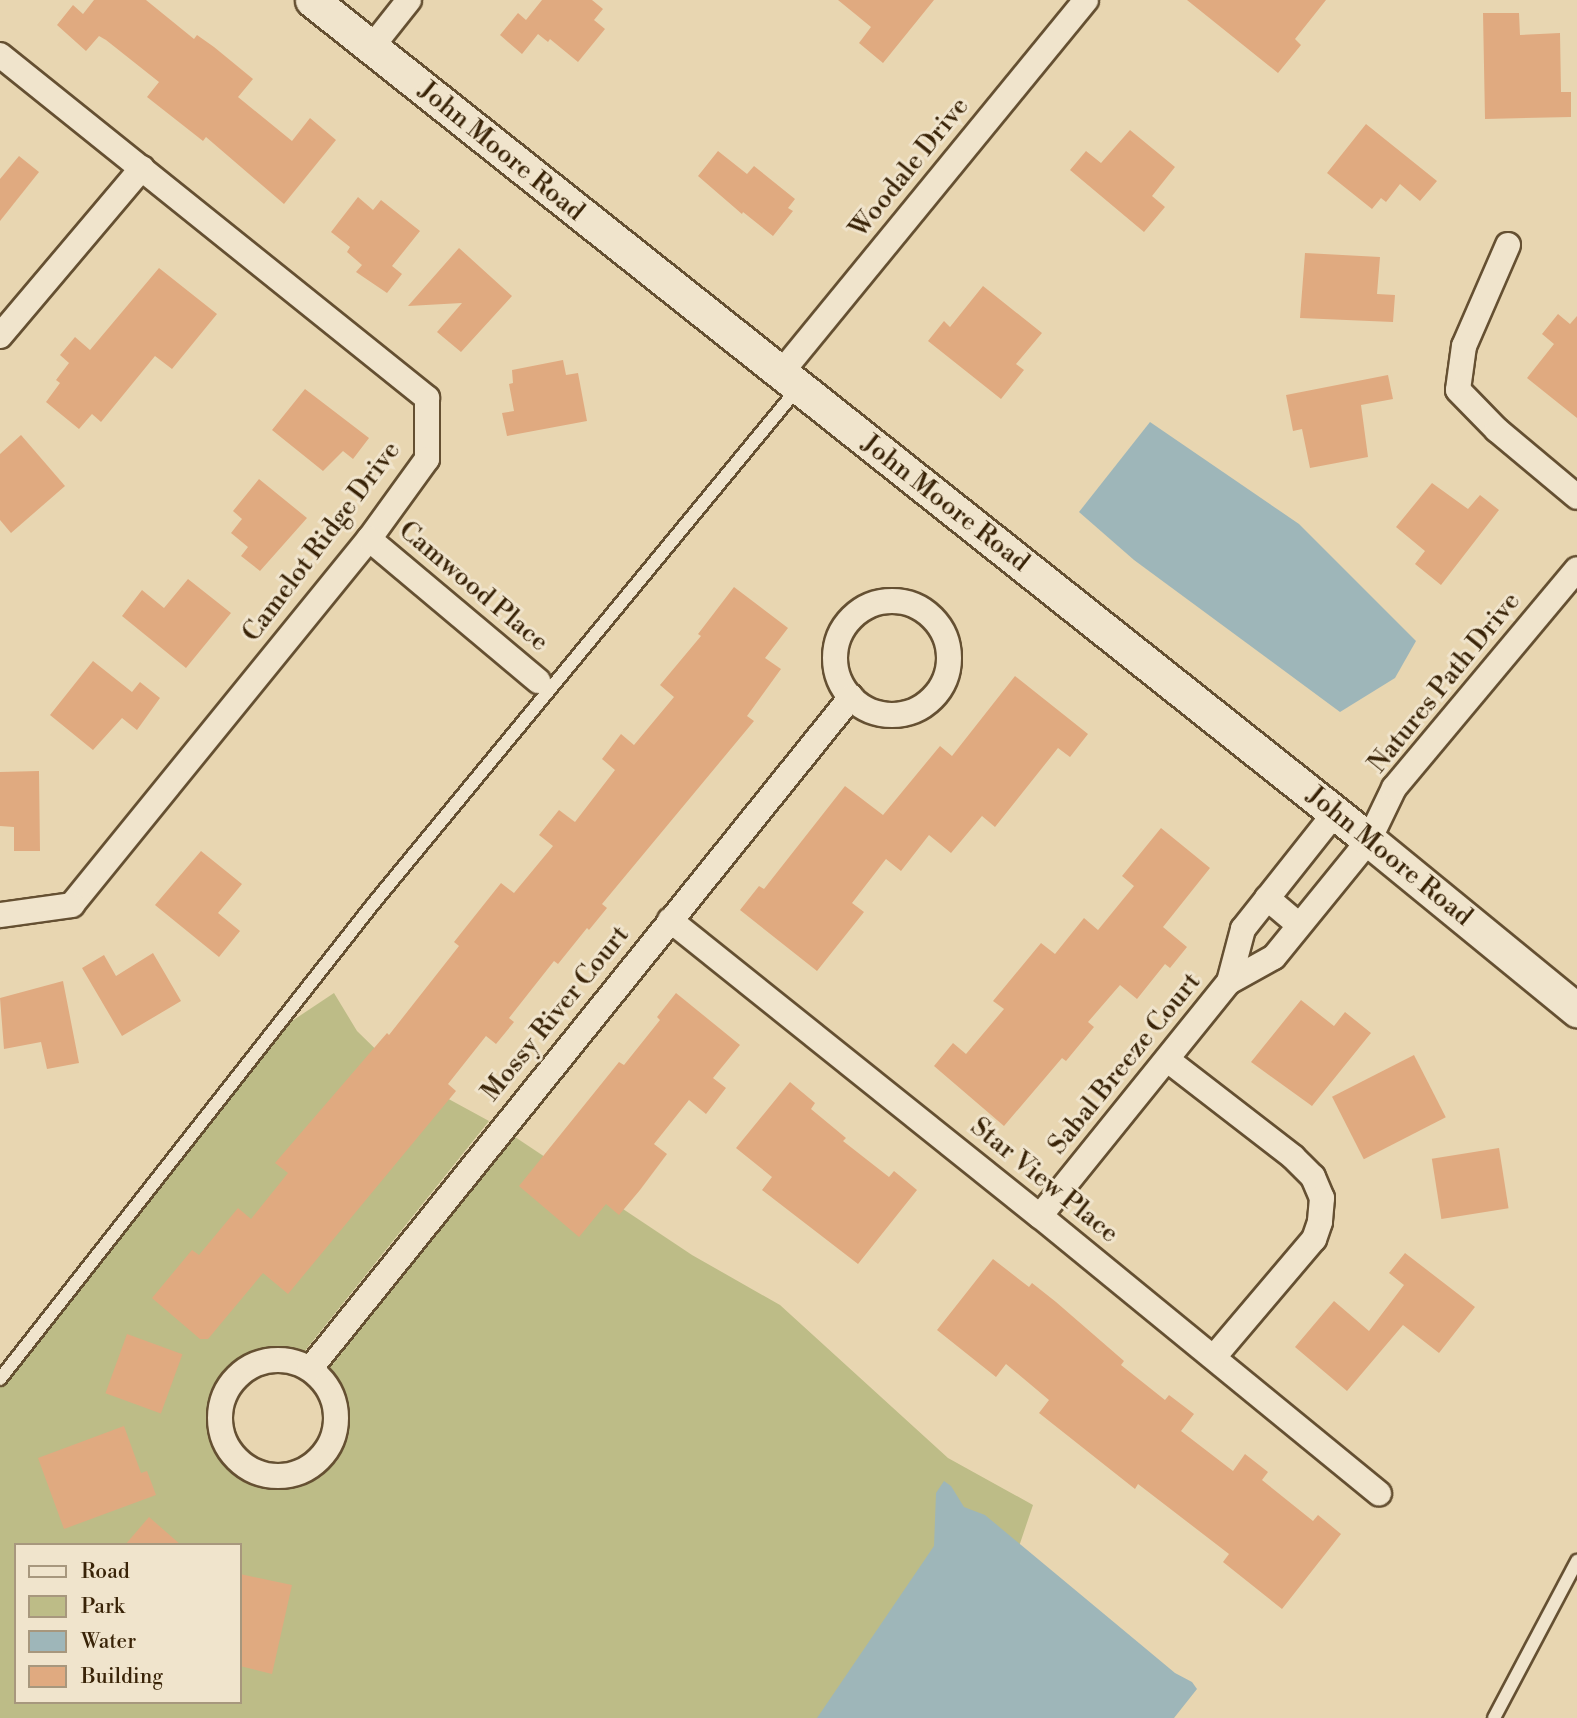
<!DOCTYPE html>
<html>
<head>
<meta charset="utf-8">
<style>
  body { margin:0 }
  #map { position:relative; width:1577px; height:1718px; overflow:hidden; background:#e8d6b1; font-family:"Libre Bodoni",serif }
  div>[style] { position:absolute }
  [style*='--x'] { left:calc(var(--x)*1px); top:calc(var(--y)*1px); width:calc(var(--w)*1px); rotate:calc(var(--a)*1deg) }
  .green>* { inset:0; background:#bdbc87 }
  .water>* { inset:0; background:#9eb6b9 }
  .building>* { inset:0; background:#e0aa80; transform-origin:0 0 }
  .roads { filter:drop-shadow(2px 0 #655032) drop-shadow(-2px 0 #655032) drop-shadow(0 2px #655032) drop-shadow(0 -2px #655032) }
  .lane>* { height:12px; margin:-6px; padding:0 6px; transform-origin:6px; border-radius:6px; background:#f0e4cc }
  .street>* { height:24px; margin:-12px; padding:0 12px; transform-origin:12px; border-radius:12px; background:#f0e4cc }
  .street>.ring { margin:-12px; padding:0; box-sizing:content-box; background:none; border:24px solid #f0e4cc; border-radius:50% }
  .secondary>* { height:33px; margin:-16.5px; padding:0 16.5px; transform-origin:16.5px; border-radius:16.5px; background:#f0e4cc }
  span { translate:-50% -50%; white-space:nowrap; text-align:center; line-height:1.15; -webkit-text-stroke:6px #f0e4cc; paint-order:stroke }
  .street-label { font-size:26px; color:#392307 }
  .legend { position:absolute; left:14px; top:1543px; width:228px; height:161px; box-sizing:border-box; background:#f0e4cc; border:2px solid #a7977d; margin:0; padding:9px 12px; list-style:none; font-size:21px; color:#392307 }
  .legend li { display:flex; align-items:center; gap:14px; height:35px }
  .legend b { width:35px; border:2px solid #a7977d }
</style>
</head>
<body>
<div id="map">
  <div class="green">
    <i style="clip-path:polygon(evenodd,334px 993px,357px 1031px,399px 1072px,489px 1121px,304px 1352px,291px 1347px,270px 1346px,246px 1353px,226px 1367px,211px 1390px,206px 1415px,209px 1439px,221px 1462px,238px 1478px,255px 1486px,278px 1490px,301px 1487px,321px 1477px,337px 1461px,348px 1437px,350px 1415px,345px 1392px,329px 1369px,515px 1137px,692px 1255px,780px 1305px,948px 1458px,1033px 1505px,983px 1653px,936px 1718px,0 1718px,0 1382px,286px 1025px,334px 993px,16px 1545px,240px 1545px,240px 1702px,16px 1702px,16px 1545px)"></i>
  </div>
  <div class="water">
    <i style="clip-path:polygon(1150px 422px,1299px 524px,1416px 641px,1395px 678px,1340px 712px,1134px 560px,1079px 512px)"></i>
    <i style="clip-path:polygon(944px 1481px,951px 1486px,964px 1507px,985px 1515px,1175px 1673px,1192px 1682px,1197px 1689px,1174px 1718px,817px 1718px,934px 1546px,936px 1493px)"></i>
  </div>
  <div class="building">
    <i style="clip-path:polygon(94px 0,146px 0,194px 39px,197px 35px,214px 47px,253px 79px,238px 97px,292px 141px,310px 118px,336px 140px,284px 204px,206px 137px,203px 141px,147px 97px,159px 82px,106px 40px,99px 36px,86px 51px,57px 25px,73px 5px,83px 14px)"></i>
    <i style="clip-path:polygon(542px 0,592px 0,603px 9px,594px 20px,605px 29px,578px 62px,550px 39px,548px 42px,538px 34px,522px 54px,500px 35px,518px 13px,526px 20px)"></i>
    <i style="clip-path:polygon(838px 0,934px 0,883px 63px,859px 43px,871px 27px)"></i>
    <i style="clip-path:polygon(1187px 0,1326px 0,1295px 39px,1301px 45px,1278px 73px)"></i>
    <i style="clip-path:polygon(1483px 13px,1519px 13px,1520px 35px,1560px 33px,1561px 92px,1571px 92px,1571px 117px,1485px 119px)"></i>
    <i style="clip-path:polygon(1366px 124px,1437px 181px,1420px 201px,1400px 184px,1386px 202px,1381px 198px,1372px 209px,1327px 173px)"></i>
    <i style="clip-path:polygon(1130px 130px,1175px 167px,1152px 196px,1165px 207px,1144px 232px,1070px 170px,1086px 151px,1101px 163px)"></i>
    <i style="clip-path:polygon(718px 151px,747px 174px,754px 166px,795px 199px,788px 208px,793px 211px,773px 236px,743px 212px,742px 214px,698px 176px)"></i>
    <i style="clip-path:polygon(19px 156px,39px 172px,0 221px,0 179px)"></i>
    <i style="clip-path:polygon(358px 197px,373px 210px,381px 200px,420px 231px,392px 266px,402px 274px,387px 293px,356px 272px,362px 265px,347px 252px,350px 247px,331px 232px)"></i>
    <i style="clip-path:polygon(459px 248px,512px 296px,461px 352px,437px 332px,462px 303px,408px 306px)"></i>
    <i style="clip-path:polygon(1305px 253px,1380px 257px,1377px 294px,1395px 295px,1393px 322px,1300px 318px)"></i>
    <i style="clip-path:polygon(159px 268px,217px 314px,172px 369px,155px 356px,101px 422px,92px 414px,79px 429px,46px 402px,60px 383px,56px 380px,69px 363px,60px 355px,75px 337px,90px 350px)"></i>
    <i style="clip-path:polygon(983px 286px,1042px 333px,1016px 364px,1024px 370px,1001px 399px,928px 341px,944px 321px,950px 327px)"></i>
    <i style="clip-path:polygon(1558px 314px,1570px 324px,1577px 316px,1577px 418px,1527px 378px,1554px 344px,1542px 334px)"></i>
    <i style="clip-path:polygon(563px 360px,566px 375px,578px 373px,587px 421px,507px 436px,502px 413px,514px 411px,509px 384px,513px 383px,512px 370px)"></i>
    <i style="clip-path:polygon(1388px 375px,1393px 399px,1361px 405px,1368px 457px,1310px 468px,1302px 429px,1293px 431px,1286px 395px)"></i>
    <i style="clip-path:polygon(305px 389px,369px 438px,353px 459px,343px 451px,323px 471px,272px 430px)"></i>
    <i style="clip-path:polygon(21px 435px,65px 486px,11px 533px,0 520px,0 454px)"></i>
    <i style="clip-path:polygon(259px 479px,307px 518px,260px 571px,241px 556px,248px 547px,231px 533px,242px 519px,233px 511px)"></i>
    <i style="clip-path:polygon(1432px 483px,1468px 509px,1480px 495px,1499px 510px,1441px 585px,1415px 564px,1425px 551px,1396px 527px)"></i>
    <i style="clip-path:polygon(188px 579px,231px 613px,186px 668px,122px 616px,142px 590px,164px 608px)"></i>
    <i style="clip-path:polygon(734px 587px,788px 628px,765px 658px,781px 669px,747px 716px,754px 721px,602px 904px,607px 908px,589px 930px,587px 928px,558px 964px,554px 961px,509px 1018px,514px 1022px,496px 1044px,486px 1036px,448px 1084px,456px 1091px,288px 1294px,263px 1273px,208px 1339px,200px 1339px,152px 1298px,192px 1250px,199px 1255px,238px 1208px,251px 1219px,288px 1173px,275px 1163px,387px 1033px,389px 1035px,459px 946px,454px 942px,501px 883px,514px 893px,553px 846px,539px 835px,559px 810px,575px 822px,615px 770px,602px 759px,621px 734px,634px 745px,674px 697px,660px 685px,701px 636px,698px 634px)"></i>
    <i style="clip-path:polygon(93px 661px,132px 692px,140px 682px,160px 698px,137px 730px,122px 718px,93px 750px,50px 715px)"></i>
    <i style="clip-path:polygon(1015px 676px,1088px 734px,1070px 757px,1058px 748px,995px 827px,982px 816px,951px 853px,929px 835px,901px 871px,886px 859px,852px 903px,864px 912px,817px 971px,740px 910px,759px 886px,764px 889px,845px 786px,883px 815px,940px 746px,952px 756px)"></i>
    <i style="clip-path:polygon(39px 771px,40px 851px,14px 851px,14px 827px,0 826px,0 772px)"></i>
    <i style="clip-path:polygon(1161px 828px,1210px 868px,1163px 927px,1187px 947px,1170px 968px,1165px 964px,1137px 999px,1120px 985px,1088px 1022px,1094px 1027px,1066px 1061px,1062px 1058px,1004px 1126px,934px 1066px,953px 1043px,966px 1054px,1004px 1009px,993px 1001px,1041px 943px,1055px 954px,1084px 918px,1098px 930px,1134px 886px,1122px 876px)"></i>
    <i style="clip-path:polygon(201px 851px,242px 884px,218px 913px,240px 931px,219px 957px,155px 905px)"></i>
    <i style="clip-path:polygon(153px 953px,181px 1001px,122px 1036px,82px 968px,104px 955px,116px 976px)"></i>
    <i style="clip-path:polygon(63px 981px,79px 1063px,47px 1069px,41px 1042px,4px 1049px,0 998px)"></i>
    <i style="clip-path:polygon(676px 993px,740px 1045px,713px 1078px,726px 1088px,706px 1114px,689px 1100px,654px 1144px,667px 1154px,640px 1190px,619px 1215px,606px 1204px,579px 1237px,519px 1186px,619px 1062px,624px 1065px,660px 1020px,657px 1017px)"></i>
    <i style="clip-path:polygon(1301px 1000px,1334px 1026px,1345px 1012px,1371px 1033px,1312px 1106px,1251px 1062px)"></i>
    <i style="left:1414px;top:1055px;width:70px;height:92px;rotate:63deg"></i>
    <i style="clip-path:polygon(790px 1082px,815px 1103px,811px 1109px,846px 1138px,843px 1141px,889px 1177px,894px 1171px,917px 1190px,858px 1264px,762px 1190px,772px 1177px,736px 1148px)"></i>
    <i style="left:1499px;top:1148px;width:61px;height:68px;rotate:81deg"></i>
    <i style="clip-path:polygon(1405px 1253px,1475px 1307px,1439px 1353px,1403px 1325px,1347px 1391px,1295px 1347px,1334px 1301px,1369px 1331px,1404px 1285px,1389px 1273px)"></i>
    <i style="clip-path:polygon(993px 1259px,1029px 1287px,1032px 1283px,1056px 1302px,1124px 1361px,1121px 1365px,1165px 1400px,1169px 1395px,1194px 1414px,1181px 1431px,1233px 1471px,1245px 1454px,1268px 1472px,1262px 1480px,1313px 1521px,1318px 1515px,1341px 1534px,1282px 1609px,1223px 1562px,1229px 1554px,1138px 1484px,1135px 1489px,1039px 1413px,1049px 1400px,1006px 1364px,996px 1377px,937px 1330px)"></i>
    <i style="left:127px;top:1334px;width:59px;height:63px;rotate:20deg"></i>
    <i style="clip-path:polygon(124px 1426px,141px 1473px,147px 1471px,156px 1495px,64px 1529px,38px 1458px)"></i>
    <i style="clip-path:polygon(149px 1517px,181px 1545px,125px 1545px)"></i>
    <i style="clip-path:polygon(240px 1574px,292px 1585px,272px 1674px,240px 1666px)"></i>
  </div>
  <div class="roads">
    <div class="lane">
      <i style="--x:0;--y:1379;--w:604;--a:-51.86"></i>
      <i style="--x:373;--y:904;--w:668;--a:-50.52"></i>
      <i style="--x:1494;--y:1718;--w:178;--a:-62.1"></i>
    </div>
    <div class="street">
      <i style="--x:371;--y:48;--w:61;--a:-51.6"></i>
      <i style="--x:0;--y:55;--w:548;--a:38.77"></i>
      <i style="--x:427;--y:398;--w:61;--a:90"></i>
      <i style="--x:427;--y:459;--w:99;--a:125.9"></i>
      <i style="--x:369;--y:539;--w:471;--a:129.1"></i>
      <i style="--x:72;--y:905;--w:73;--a:172.1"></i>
      <i style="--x:1508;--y:245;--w:110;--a:113.5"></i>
      <i style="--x:1464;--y:346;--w:44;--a:97.8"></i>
      <i style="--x:1458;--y:390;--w:56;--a:45.7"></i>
      <i style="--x:1497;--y:430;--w:104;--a:39.9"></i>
      <i style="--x:0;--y:336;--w:220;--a:-49.8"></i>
      <i style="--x:780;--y:374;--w:483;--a:-50.7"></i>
      <i style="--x:369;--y:539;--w:221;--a:40"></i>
      <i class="ring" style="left:835px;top:601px;width:90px;height:90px"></i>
      <i style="--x:1267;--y:898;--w:42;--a:40.2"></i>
      <i style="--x:670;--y:920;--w:474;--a:38.7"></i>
      <i style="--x:1040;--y:1216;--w:438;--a:39.3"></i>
      <i style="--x:1229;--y:982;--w:51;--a:-29.1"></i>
      <i style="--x:1274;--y:957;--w:151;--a:-50.9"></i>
      <i style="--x:1369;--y:840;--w:58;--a:-64.3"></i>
      <i style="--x:1394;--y:788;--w:285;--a:-50.1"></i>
      <i style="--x:1169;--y:1061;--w:157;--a:37.7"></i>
      <i style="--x:1293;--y:1157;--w:28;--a:45"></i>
      <i style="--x:1313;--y:1177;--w:23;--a:67"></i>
      <i style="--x:1322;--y:1198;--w:24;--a:95"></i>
      <i style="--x:1320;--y:1222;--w:18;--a:109"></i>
      <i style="--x:1314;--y:1239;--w:155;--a:130.3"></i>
      <i style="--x:1040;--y:1216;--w:301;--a:-51.1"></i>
      <i style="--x:1229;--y:982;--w:55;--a:-75.2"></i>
      <i style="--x:1243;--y:929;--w:148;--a:-51.6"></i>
      <i class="ring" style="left:220px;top:1360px;width:92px;height:92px"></i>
      <i style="--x:310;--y:1369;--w:863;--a:-51.16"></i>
    </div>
    <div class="secondary">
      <i style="--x:312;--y:0;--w:1350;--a:38.47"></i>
      <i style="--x:1369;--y:840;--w:269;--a:39.3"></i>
    </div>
  </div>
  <div class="street-label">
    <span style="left:501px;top:152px;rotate:39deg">John Moore Road</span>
    <span style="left:910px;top:168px;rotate:-51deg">Woodale Drive</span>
    <span style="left:945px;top:504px;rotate:38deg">John Moore Road</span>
    <span style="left:322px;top:542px;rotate:-53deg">Camelot Ridge Drive</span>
    <span style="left:473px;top:587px;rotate:40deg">Camwood Place</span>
    <span style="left:1445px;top:683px;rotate:-51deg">Natures Path Drive</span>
    <span style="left:1389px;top:857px;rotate:39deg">John Moore Road</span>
    <span style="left:556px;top:1014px;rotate:-51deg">Mossy River Court</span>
    <span style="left:1125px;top:1064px;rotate:-51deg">Sabal Breeze Court</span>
    <span style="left:1044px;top:1181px;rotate:39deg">Star View Place</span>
  </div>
  <ul class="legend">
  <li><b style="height:9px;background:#f0e4cc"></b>Road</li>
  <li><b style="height:19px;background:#bdbc87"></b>Park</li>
  <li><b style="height:19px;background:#9eb6b9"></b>Water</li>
  <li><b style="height:19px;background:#e0aa80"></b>Building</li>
  </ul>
</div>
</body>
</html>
